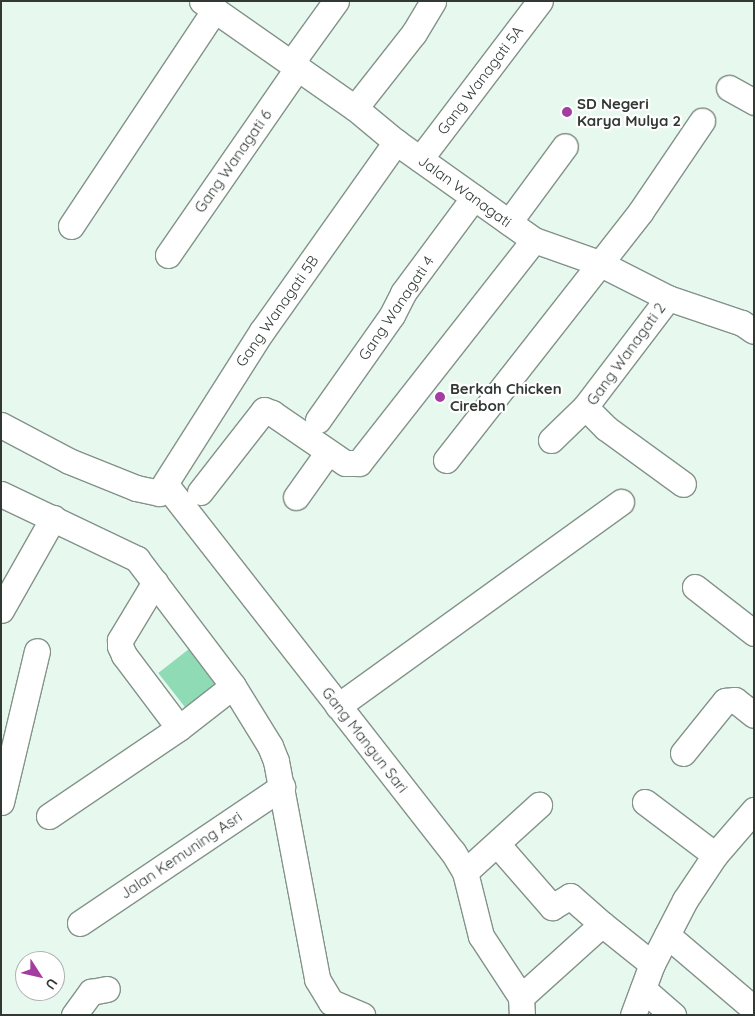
<!DOCTYPE html>
<html>
<head>
<meta charset="utf-8">
<style>
  body { margin:0 }
  #map { position:relative; width:755px; height:1016px; overflow:hidden; background:#e7f8ee; font-family:Quicksand,sans-serif }
  div>[style] { position:absolute }
  [style*='--x'] { left:calc(var(--x)*1px); top:calc(var(--y)*1px); width:calc(var(--w)*1px); rotate:calc(var(--a)*1deg) }
  .green>* { inset:0; background:#8fdbb5; transform-origin:0 0 }
  .roads { filter:drop-shadow(1px 0 #83938a) drop-shadow(-1px 0 #83938a) drop-shadow(0 1px #83938a) drop-shadow(0 -1px #83938a) }
  .minor>* { height:25px; margin:-12.5px; padding:0 12.5px; transform-origin:12.5px; border-radius:12.5px; background:#fff }
  .dots>* { width:14px; height:14px; translate:-50% -50%; box-sizing:border-box; border:2px solid #fff; border-radius:50% }
  span { translate:-50% -50%; white-space:nowrap; text-align:center; line-height:1.15; -webkit-text-stroke:4.5px #fff; paint-order:stroke }
  .street-label { font-size:15px; color:#323935 }
  .poi-label { font-size:15px; color:#323935; font-weight:700 }
  .left { translate:0 -50%; text-align:left }
  .frame { position:absolute; inset:0; border:2px solid #323935; pointer-events:none }
  .north { position:absolute; left:15px; top:951px; width:50px; height:50px; box-sizing:border-box; background:#fff; border:1px solid #adb0ae; border-radius:50%; rotate:125deg; font-size:14px; font-weight:700; line-height:20px; text-align:center; color:#323935 }
  .north::after { content:''; display:block; margin:auto; width:18px; height:22px; background:#a43da1; clip-path:polygon(50% 0,100% 100%,50% 72%,0 100%) }
</style>
</head>
<body>
<div id="map">
  <div class="green">
    <i style="left:189px;top:649px;width:49px;height:39px;rotate:52deg"></i>
  </div>
  <div class="roads">
    <div class="minor">
      <i style="--x:202;--y:1;--w:187;--a:35"></i>
      <i style="--x:355;--y:108;--w:53;--a:39.7"></i>
      <i style="--x:396;--y:142;--w:169;--a:35.4"></i>
      <i style="--x:534;--y:240;--w:69;--a:19.5"></i>
      <i style="--x:599;--y:263;--w:77;--a:26.9"></i>
      <i style="--x:668;--y:298;--w:78;--a:18.7"></i>
      <i style="--x:742;--y:323;--w:14;--a:34"></i>
      <i style="--x:292;--y:62;--w:75;--a:-54.2"></i>
      <i style="--x:729;--y:88;--w:29;--a:29"></i>
      <i style="--x:355;--y:108;--w:95;--a:-51.8"></i>
      <i style="--x:414;--y:33;--w:37;--a:-59"></i>
      <i style="--x:420;--y:159;--w:198;--a:-52.8"></i>
      <i style="--x:509;--y:222;--w:94;--a:-53.6"></i>
      <i style="--x:71;--y:226;--w:260;--a:-56.4"></i>
      <i style="--x:168;--y:255;--w:229;--a:-55.3"></i>
      <i style="--x:585;--y:407;--w:30;--a:45"></i>
      <i style="--x:606;--y:428;--w:95;--a:36"></i>
      <i style="--x:318;--y:420;--w:128;--a:-54.8"></i>
      <i style="--x:392;--y:315;--w:25;--a:-63"></i>
      <i style="--x:403;--y:293;--w:119;--a:-53.5"></i>
      <i style="--x:1;--y:425;--w:77;--a:27.9"></i>
      <i style="--x:69;--y:461;--w:72;--a:21.9"></i>
      <i style="--x:136;--y:488;--w:24;--a:12"></i>
      <i style="--x:159;--y:493;--w:192;--a:-57.6"></i>
      <i style="--x:262;--y:331;--w:232;--a:-54.7"></i>
      <i style="--x:551;--y:440;--w:47;--a:-44.1"></i>
      <i style="--x:585;--y:407;--w:137;--a:-52.7"></i>
      <i style="--x:446;--y:460;--w:316;--a:-51.9"></i>
      <i style="--x:641;--y:211;--w:109;--a:-55.9"></i>
      <i style="--x:166;--y:485;--w:466;--a:52"></i>
      <i style="--x:453;--y:852;--w:23;--a:59"></i>
      <i style="--x:465;--y:872;--w:66;--a:76"></i>
      <i style="--x:481;--y:936;--w:73;--a:56.7"></i>
      <i style="--x:521;--y:997;--w:18;--a:87"></i>
      <i style="--x:200;--y:492;--w:104;--a:-52"></i>
      <i style="--x:264;--y:410;--w:9;--a:21"></i>
      <i style="--x:272;--y:413;--w:88;--a:34.4"></i>
      <i style="--x:345;--y:463;--w:14;--a:0"></i>
      <i style="--x:359;--y:463;--w:283;--a:-51.9"></i>
      <i style="--x:1;--y:494;--w:151;--a:25.5"></i>
      <i style="--x:137;--y:559;--w:159;--a:52.9"></i>
      <i style="--x:233;--y:686;--w:70;--a:58.3"></i>
      <i style="--x:270;--y:746;--w:16;--a:68"></i>
      <i style="--x:276;--y:761;--w:222;--a:79.3"></i>
      <i style="--x:317;--y:979;--w:27;--a:59"></i>
      <i style="--x:331;--y:1002;--w:34;--a:23"></i>
      <i style="--x:296;--y:497;--w:55;--a:-54.6"></i>
      <i style="--x:155;--y:582;--w:68;--a:121.1"></i>
      <i style="--x:120;--y:640;--w:6;--a:90"></i>
      <i style="--x:120;--y:646;--w:10;--a:66"></i>
      <i style="--x:124;--y:655;--w:91;--a:53"></i>
      <i style="--x:695;--y:587;--w:75;--a:37.9"></i>
      <i style="--x:1;--y:610;--w:106;--a:-60.5"></i>
      <i style="--x:338;--y:706;--w:349;--a:-35.8"></i>
      <i style="--x:683;--y:753;--w:67;--a:-51.1"></i>
      <i style="--x:725;--y:701;--w:10;--a:-6"></i>
      <i style="--x:735;--y:700;--w:24;--a:38"></i>
      <i style="--x:1;--y:802;--w:155;--a:-76.6"></i>
      <i style="--x:645;--y:802;--w:88;--a:37.1"></i>
      <i style="--x:49;--y:816;--w:157;--a:-34.1"></i>
      <i style="--x:179;--y:728;--w:68;--a:-37.9"></i>
      <i style="--x:497;--y:844;--w:84;--a:48.9"></i>
      <i style="--x:552;--y:907;--w:21;--a:-31"></i>
      <i style="--x:570;--y:896;--w:43;--a:41.2"></i>
      <i style="--x:465;--y:872;--w:100;--a:-42.2"></i>
      <i style="--x:80;--y:923;--w:244;--a:-34"></i>
      <i style="--x:667;--y:935;--w:114;--a:40.4"></i>
      <i style="--x:643;--y:989;--w:40;--a:41"></i>
      <i style="--x:521;--y:997;--w:109;--a:-42"></i>
      <i style="--x:602;--y:924;--w:64;--a:38.7"></i>
      <i style="--x:74;--y:1015;--w:29;--a:-54"></i>
      <i style="--x:91;--y:992;--w:16;--a:-11"></i>
      <i style="--x:633;--y:1015;--w:54;--a:-69.6"></i>
      <i style="--x:652;--y:964;--w:72;--a:-62.7"></i>
      <i style="--x:685;--y:900;--w:54;--a:-56.3"></i>
      <i style="--x:715;--y:855;--w:60;--a:-49.1"></i>
    </div>
  </div>
  <div class="dots">
    <i style="left:567px;top:112px;background:#a43da1"></i>
    <i style="left:440px;top:397px;background:#a43da1"></i>
  </div>
  <div class="street-label">
    <span style="left:480px;top:80px;rotate:-53deg">Gang Wanagati 5A</span>
    <span style="left:233px;top:161px;rotate:-55deg">Gang Wanagati 6</span>
    <span style="left:465px;top:191px;rotate:36deg">Jalan Wanagati</span>
    <span style="left:396px;top:308px;rotate:-56deg">Gang Wanagati 4</span>
    <span style="left:277px;top:311px;rotate:-55deg">Gang Wanagati 5B</span>
    <span style="left:626px;top:354px;rotate:-54deg">Gang Wanagati 2</span>
    <span style="left:365px;top:740px;rotate:52deg">Gang Mangun Sari</span>
    <span style="left:181px;top:855px;rotate:-34deg">Jalan Kemuning Asri</span>
  </div>
  <div class="poi-label">
    <span class="left" style="left:577px;top:112px">SD Negeri<br>Karya Mulya 2</span>
    <span class="left" style="left:450px;top:397px">Berkah Chicken<br>Cirebon</span>
  </div>
  <div class="frame"></div>
  <div class="north">U</div>
</div>
</body>
</html>
